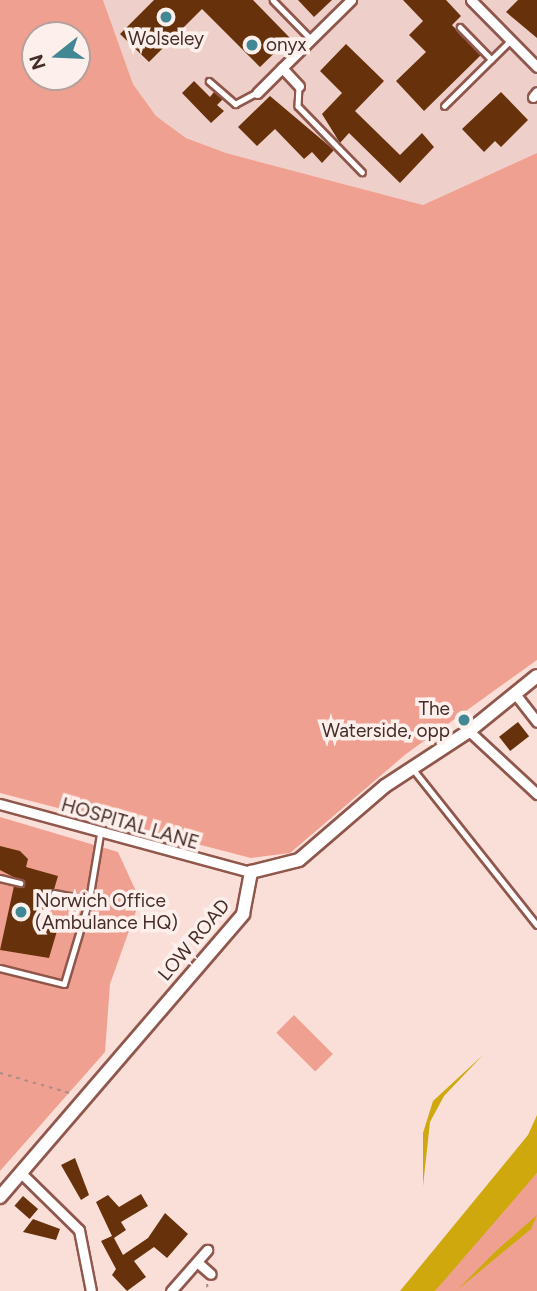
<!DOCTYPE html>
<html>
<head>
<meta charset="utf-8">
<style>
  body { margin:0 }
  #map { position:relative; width:537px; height:1291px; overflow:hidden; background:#faded8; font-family:Figtree,sans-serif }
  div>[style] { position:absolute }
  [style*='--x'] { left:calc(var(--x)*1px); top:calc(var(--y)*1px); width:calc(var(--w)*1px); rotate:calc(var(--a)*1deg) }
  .built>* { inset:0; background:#eecfc9 }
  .green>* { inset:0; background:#f0a090; transform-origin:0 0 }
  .water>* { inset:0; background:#cfa80d }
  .building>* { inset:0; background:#67320b; transform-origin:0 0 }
  .path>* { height:2px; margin-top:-1px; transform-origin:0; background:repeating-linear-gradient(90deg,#a88d88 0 3.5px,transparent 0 8.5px) }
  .roads { filter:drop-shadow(2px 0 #90574c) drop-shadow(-2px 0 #90574c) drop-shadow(0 2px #90574c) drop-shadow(0 -2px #90574c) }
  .lane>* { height:4.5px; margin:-2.25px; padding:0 2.25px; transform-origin:2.25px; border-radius:2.25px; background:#fff }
  .street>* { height:9px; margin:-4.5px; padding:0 4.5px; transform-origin:4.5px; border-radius:4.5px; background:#fff }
  .secondary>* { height:12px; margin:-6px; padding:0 6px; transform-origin:6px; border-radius:6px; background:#fff }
  .dots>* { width:19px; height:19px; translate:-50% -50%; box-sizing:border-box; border:4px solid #fdefec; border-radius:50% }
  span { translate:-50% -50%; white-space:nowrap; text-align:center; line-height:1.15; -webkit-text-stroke:7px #fdefec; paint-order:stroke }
  .poi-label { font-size:19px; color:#472d28 }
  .left { translate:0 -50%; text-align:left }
  .right { translate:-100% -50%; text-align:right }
  .street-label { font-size:19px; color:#472d28 }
  .north { position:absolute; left:21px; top:21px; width:70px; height:70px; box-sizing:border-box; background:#fdefec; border:2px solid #b4a19e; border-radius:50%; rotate:252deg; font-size:19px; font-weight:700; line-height:28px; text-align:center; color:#472d28 }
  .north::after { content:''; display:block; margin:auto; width:24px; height:32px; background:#428794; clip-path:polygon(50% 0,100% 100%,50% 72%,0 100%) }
</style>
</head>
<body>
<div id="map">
  <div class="built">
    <i style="clip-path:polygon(103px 0,537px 0,537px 153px,423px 205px,226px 153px,186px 138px,156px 116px,133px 84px)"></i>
  </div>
  <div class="green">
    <i style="clip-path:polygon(evenodd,0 0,103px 0,133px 84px,156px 116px,186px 138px,226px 153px,423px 205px,537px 153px,537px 660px,406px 754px,290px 853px,251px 858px,0 793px,0 0,35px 35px,77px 35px,77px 77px,35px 77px,35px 35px)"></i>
    <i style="clip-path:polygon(0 817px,118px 852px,140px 900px,110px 984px,105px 1052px,0 1171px)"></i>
    <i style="left:294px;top:1015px;width:55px;height:25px;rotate:45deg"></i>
    <i style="clip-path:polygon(537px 1173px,537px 1291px,435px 1291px,473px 1242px)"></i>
  </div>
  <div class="water">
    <i style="clip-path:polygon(483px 1055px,444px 1096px,430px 1122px,423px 1186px,423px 1133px,433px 1101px)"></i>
    <i style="clip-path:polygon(537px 1115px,537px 1173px,435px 1291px,400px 1291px,528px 1135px)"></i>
    <i style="clip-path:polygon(537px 1215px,531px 1229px,456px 1291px,497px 1250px)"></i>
  </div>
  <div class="building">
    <i style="clip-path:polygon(154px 0,253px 0,290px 38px,260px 67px,202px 9px,149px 62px,120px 34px)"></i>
    <i style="clip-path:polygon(298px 0,332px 0,314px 17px)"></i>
    <i style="clip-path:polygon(403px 0,446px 0,461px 16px,452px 25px,481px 55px,424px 111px,396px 81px,426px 52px,409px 35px,423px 21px)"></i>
    <i style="clip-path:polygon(518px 0,537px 0,537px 38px,506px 12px)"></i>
    <i style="clip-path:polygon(346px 44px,384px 81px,355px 111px,400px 155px,422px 133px,434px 147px,400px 183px,349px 133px,340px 143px,322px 114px,342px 93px,320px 71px)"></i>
    <i style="clip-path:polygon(194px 81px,210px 97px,214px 92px,223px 99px,217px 105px,224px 111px,211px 123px,182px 93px)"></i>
    <i style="clip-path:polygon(501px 92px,528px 120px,501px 147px,495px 141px,484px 152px,462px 129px)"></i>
    <i style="clip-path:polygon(270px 96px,334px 150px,322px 163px,312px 152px,304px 159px,275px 129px,257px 146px,238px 127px)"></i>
    <i style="left:518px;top:722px;width:18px;height:24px;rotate:52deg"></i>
    <i style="clip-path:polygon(0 846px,20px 851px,28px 859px,26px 867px,58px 876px,48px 910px,38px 907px,33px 924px,57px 931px,49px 958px,0 950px,14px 886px,25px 883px,0 870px)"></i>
    <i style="clip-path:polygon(75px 1158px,89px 1195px,81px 1200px,61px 1165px)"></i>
    <i style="clip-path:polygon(141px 1194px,148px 1206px,121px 1222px,126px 1230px,114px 1238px,123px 1255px,148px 1238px,165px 1213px,188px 1234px,167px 1258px,154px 1247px,134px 1261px,146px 1277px,127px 1291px,112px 1275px,116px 1269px,101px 1241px,112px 1236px,96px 1202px,108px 1195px,119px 1207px)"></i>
    <i style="left:23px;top:1196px;width:20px;height:13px;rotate:41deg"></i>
    <i style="clip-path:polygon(33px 1219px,60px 1229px,56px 1240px,23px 1232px)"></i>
  </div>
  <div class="path">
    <i style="--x:0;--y:1073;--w:76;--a:16"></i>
    <i style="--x:207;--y:1284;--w:7;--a:82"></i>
  </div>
  <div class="roads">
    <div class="lane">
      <i style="--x:273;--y:0;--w:54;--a:45.7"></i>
      <i style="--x:460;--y:27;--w:45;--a:45.9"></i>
      <i style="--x:209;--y:81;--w:35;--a:41"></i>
      <i style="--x:235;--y:104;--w:24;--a:-28"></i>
      <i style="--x:299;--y:87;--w:19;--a:93"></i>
      <i style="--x:298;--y:106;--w:92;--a:45.9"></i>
      <i style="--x:444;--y:106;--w:93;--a:-44.6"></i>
      <i style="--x:413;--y:769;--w:199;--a:51.5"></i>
      <i style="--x:0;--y:878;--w:21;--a:14"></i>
      <i style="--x:54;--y:893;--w:36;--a:11"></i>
      <i style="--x:0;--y:968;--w:66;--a:14"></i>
      <i style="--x:64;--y:984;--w:88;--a:-73.4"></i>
      <i style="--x:89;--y:900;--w:67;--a:-80.5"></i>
    </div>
    <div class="street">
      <i style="--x:471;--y:0;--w:94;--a:45.4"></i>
      <i style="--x:299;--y:86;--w:25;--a:-133"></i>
      <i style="--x:282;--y:68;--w:97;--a:-44.6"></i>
      <i style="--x:257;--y:93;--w:35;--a:-45"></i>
      <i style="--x:533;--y:97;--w:6;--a:-51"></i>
      <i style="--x:516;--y:695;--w:34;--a:52"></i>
      <i style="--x:469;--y:731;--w:93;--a:42.8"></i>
      <i style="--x:0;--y:804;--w:260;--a:15.2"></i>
      <i style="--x:21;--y:1173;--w:81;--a:44.5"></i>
      <i style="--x:79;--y:1230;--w:62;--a:78.9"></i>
      <i style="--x:197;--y:1262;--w:18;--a:41"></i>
      <i style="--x:171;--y:1291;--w:55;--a:-48.7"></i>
    </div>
    <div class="secondary">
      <i style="--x:0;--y:1197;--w:373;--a:-49.3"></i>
      <i style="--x:243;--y:914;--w:43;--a:-79.2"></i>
      <i style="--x:251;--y:872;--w:49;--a:-14"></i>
      <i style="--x:299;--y:860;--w:113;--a:-40.7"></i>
      <i style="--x:385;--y:786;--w:100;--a:-33.2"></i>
      <i style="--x:469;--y:731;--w:87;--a:-39"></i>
    </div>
  </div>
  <div class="dots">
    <i style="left:166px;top:17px;background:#428794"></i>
    <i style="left:252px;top:45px;background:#428794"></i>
    <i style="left:464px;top:720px;background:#428794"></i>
    <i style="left:21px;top:912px;background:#428794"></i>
  </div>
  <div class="poi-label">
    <span style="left:166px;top:39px">Wolseley</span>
    <span class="left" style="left:266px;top:45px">onyx</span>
    <span class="right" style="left:450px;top:720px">The<br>Waterside, opp</span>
    <span class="left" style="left:35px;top:912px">Norwich Office<br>(Ambulance HQ)</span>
  </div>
  <div class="street-label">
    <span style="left:130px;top:824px;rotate:16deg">HOSPITAL LANE</span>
    <span style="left:194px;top:940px;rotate:-50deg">LOW ROAD</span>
  </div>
  <div class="north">N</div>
</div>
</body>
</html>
